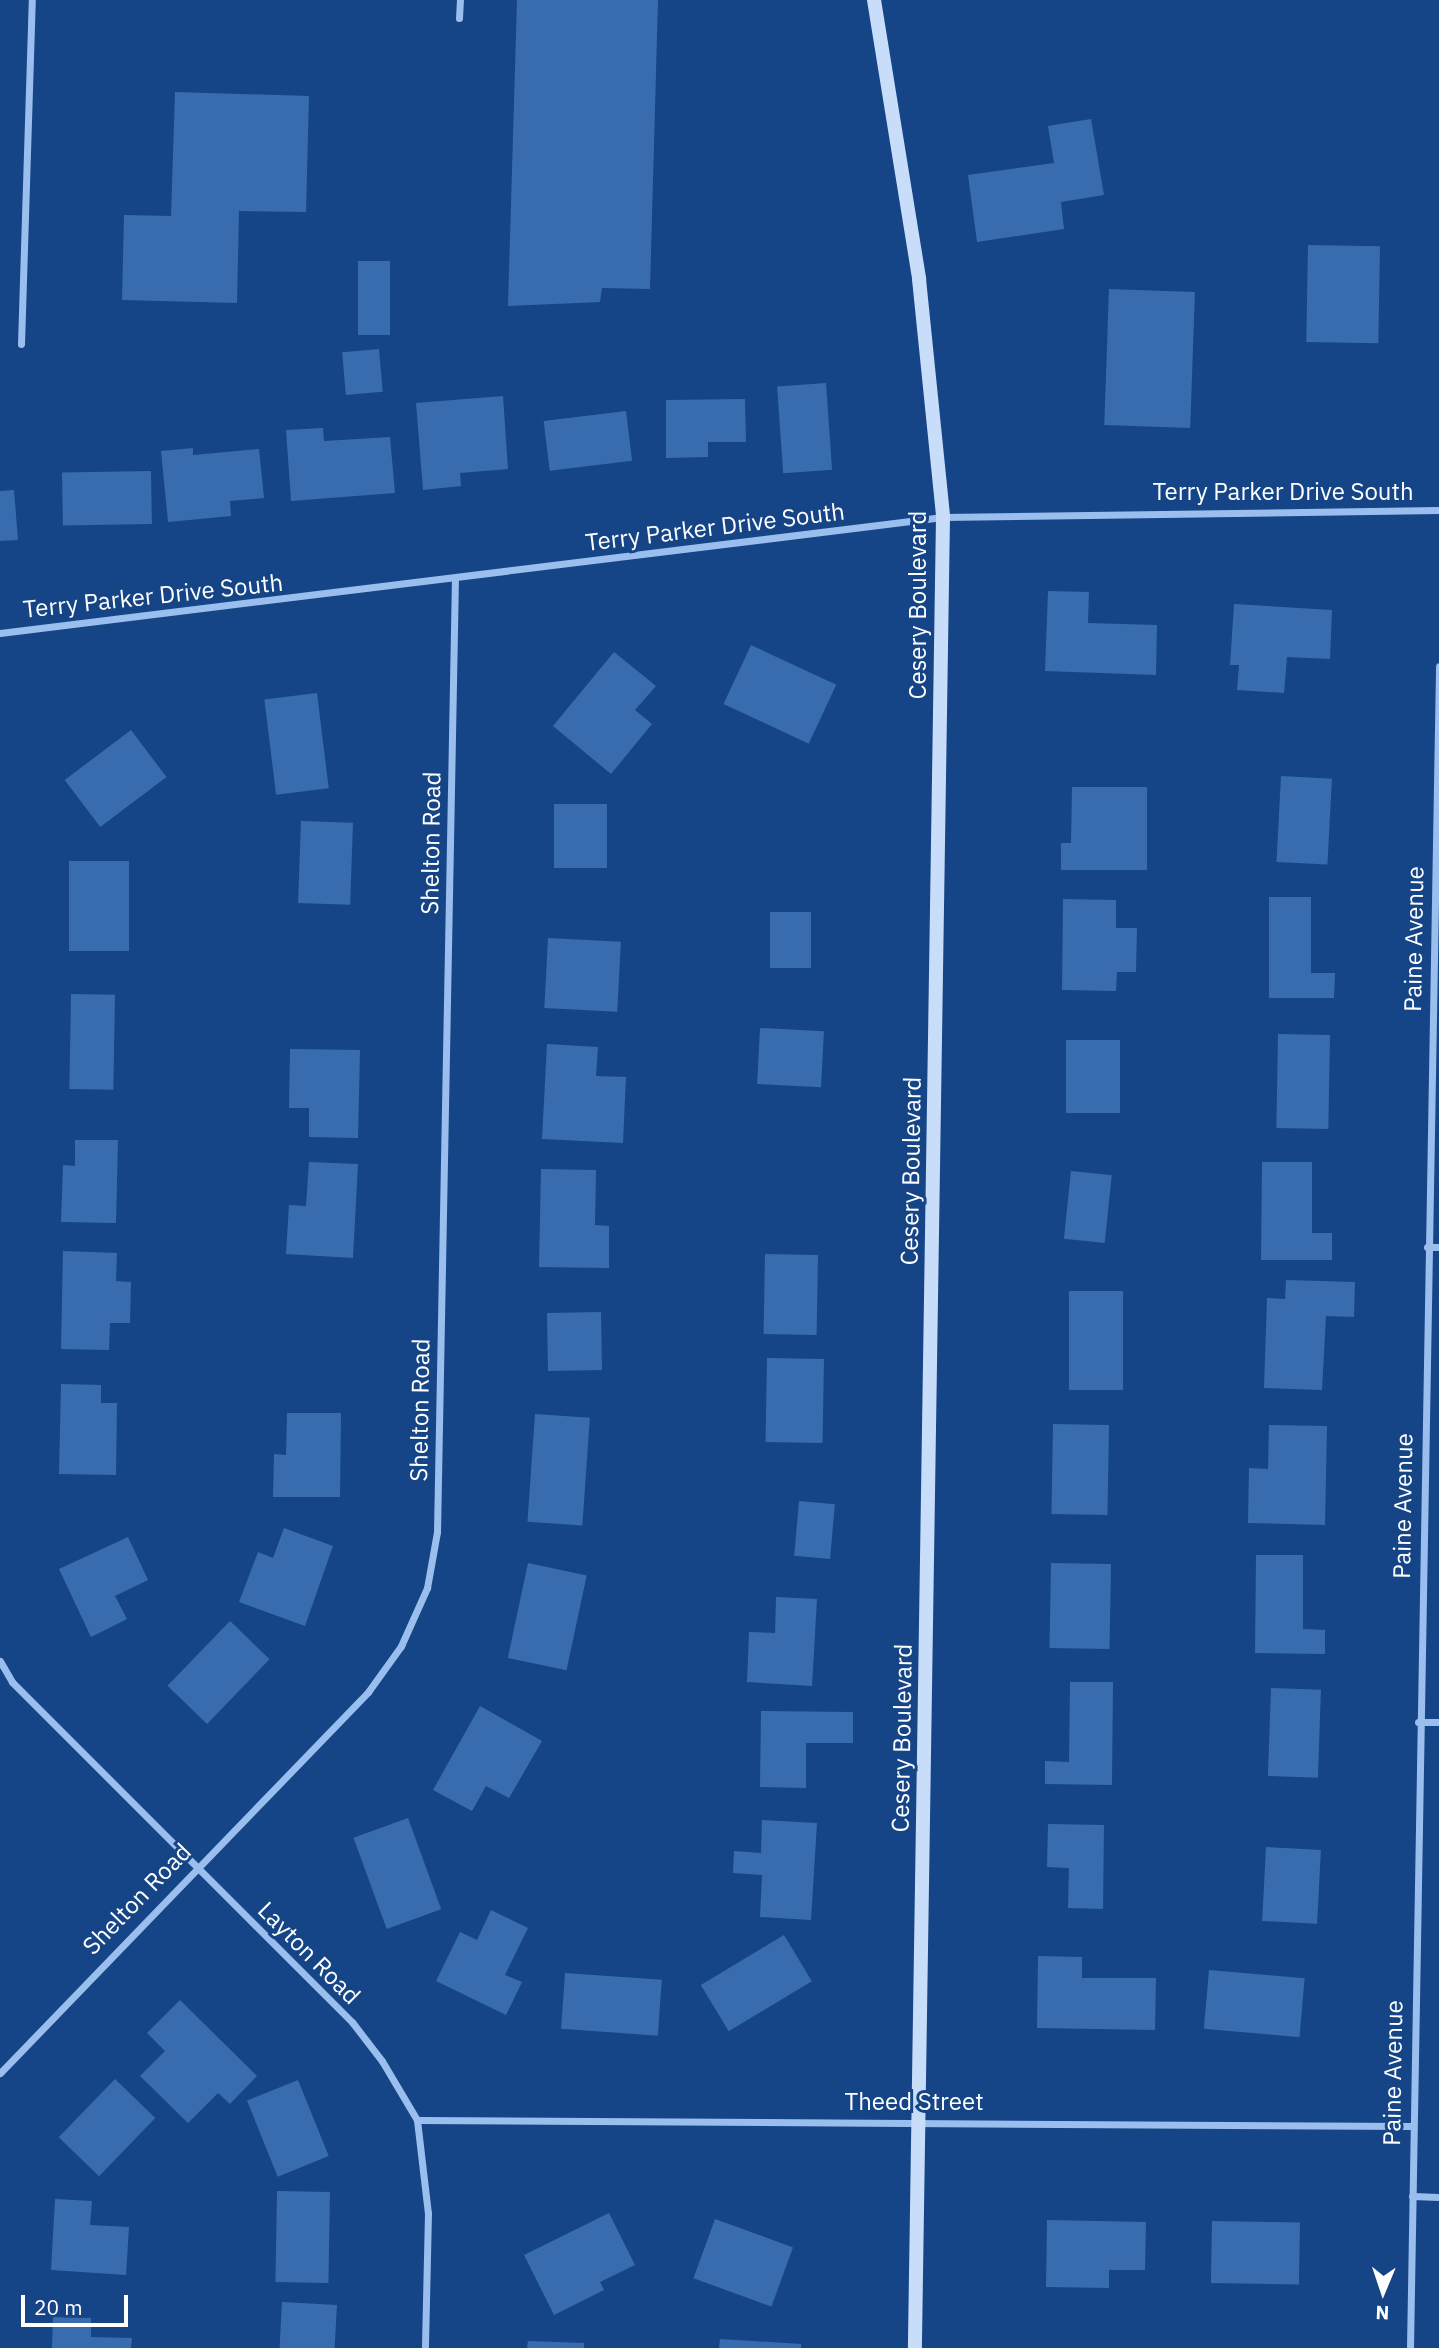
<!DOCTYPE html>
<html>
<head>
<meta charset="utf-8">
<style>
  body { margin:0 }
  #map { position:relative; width:1439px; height:2348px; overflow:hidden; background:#154586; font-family:"IBM Plex Sans",sans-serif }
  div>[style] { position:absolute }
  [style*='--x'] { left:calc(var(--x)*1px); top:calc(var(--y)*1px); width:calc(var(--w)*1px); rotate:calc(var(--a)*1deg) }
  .building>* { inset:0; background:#396cae; transform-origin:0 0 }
  .street>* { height:7px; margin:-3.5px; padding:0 3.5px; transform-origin:3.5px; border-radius:3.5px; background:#9abfee }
  .secondary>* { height:14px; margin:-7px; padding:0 7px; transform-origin:7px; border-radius:7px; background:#c8ddfa }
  span { translate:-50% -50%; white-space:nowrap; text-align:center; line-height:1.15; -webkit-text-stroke:6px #154586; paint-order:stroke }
  .street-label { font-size:24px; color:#fff }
  .north { position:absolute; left:1348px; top:2257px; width:70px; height:70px; -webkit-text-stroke:5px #154586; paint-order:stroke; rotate:182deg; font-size:19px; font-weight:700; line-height:28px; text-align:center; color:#fff }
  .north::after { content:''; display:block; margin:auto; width:24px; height:32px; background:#fff; clip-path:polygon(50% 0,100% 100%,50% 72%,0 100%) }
  .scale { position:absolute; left:21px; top:2295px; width:107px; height:32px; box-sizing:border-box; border:4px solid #fff; border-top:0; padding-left:9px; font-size:21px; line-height:24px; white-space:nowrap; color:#fff; -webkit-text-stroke:5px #154586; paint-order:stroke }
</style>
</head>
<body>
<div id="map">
  <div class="building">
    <i style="clip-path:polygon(517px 0,658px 0,650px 289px,602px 288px,600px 302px,508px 306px)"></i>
    <i style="clip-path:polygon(175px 92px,309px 96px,306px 212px,239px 211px,237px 303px,122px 300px,124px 215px,171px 216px)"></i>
    <i style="clip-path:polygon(1091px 119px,1104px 195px,1061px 202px,1064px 229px,977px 242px,968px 175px,1054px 163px,1048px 126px)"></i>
    <i style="left:1308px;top:245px;width:72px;height:97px;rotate:1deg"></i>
    <i style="left:358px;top:261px;width:32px;height:74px"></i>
    <i style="left:1109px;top:289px;width:86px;height:136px;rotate:2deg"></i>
    <i style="left:379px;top:349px;width:43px;height:37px;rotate:85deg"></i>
    <i style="left:826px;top:383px;width:87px;height:49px;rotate:86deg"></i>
    <i style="clip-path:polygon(503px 396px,508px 469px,460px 473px,461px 486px,423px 490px,416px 403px)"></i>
    <i style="clip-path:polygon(745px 399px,746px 442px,708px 442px,708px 457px,666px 458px,666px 400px)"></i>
    <i style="left:626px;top:411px;width:50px;height:83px;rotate:83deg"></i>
    <i style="clip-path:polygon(323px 428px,324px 441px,390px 437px,395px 493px,291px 501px,286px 430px)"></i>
    <i style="clip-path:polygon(193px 448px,193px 455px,259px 449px,264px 498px,230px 501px,231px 516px,168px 522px,161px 451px)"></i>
    <i style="left:151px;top:471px;width:53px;height:89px;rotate:89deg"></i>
    <i style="clip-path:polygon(14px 490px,18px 540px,0 541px,0 491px)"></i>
    <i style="clip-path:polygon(1048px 591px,1089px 592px,1088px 623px,1157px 625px,1156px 675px,1045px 671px)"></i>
    <i style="clip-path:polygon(1234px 604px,1332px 610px,1330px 659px,1287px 657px,1284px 693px,1237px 690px,1239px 665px,1230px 665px)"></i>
    <i style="left:751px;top:645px;width:94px;height:65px;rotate:25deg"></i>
    <i style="clip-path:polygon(614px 652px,656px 686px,635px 710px,652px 724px,611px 774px,553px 726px)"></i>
    <i style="left:317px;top:693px;width:96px;height:53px;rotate:83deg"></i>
    <i style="left:131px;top:730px;width:59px;height:83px;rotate:53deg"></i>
    <i style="left:1281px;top:776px;width:51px;height:86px;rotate:3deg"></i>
    <i style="clip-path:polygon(1072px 787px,1147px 787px,1147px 870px,1061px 870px,1061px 843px,1071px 843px)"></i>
    <i style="left:554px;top:804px;width:53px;height:64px"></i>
    <i style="left:301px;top:821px;width:52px;height:82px;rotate:2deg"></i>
    <i style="left:69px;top:861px;width:60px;height:90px"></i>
    <i style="clip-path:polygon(1269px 897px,1311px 897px,1311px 973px,1335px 973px,1334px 998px,1269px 998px)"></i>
    <i style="clip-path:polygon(1063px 899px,1116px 900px,1116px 928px,1137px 928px,1136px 972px,1117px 972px,1116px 991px,1062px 990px)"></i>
    <i style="left:770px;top:912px;width:41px;height:56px"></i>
    <i style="left:548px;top:938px;width:73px;height:70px;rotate:3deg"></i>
    <i style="left:71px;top:994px;width:44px;height:95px;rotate:1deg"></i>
    <i style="left:760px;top:1028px;width:64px;height:56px;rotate:3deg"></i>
    <i style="left:1278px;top:1034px;width:52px;height:94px;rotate:1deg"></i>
    <i style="left:1066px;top:1040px;width:54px;height:73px"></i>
    <i style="clip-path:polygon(547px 1044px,598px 1047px,596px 1076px,626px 1077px,623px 1143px,542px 1139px)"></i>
    <i style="clip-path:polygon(290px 1049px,360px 1050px,358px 1138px,309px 1137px,309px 1108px,289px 1108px)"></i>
    <i style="clip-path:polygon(75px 1140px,118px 1140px,116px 1223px,61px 1222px,63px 1165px,75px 1166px)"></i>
    <i style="clip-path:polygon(309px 1162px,358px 1164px,353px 1258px,286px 1254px,289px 1205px,306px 1206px)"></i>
    <i style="clip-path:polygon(1262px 1162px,1312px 1162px,1312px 1233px,1332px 1233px,1332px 1260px,1261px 1260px)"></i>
    <i style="clip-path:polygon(541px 1169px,596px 1170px,595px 1225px,609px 1226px,609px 1268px,539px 1267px)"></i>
    <i style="left:1071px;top:1171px;width:41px;height:68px;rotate:6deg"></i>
    <i style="clip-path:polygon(63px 1251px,117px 1253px,116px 1281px,131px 1282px,130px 1323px,110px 1323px,109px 1350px,61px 1349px)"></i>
    <i style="left:765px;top:1254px;width:53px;height:80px;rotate:1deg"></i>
    <i style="clip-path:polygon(1286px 1280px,1355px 1282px,1354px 1317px,1326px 1316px,1322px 1390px,1264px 1388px,1267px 1298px,1285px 1299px)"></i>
    <i style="left:1069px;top:1291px;width:54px;height:99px"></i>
    <i style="left:601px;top:1312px;width:58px;height:54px;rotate:89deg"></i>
    <i style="left:767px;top:1358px;width:57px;height:84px;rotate:1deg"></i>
    <i style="clip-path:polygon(61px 1384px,101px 1385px,101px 1403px,117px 1403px,116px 1475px,59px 1474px)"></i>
    <i style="clip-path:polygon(287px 1413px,341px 1413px,340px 1497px,273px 1497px,274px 1454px,286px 1455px)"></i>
    <i style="left:535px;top:1414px;width:55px;height:108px;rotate:4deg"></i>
    <i style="left:1053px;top:1424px;width:56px;height:90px;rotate:1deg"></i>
    <i style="clip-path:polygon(1269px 1425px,1327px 1426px,1325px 1525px,1248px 1523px,1249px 1468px,1268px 1469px)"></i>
    <i style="left:799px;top:1501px;width:36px;height:55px;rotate:5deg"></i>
    <i style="clip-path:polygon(284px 1528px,333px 1546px,305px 1626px,239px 1602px,258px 1552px,273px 1558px)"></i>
    <i style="clip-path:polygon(128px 1537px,148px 1580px,115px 1596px,127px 1619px,91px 1637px,59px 1569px)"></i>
    <i style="clip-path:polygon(1256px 1555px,1303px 1555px,1303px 1629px,1325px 1630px,1325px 1654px,1255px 1653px)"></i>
    <i style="left:528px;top:1563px;width:60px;height:97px;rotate:12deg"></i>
    <i style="left:1051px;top:1563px;width:60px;height:85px;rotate:1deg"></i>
    <i style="clip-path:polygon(776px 1597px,817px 1599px,812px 1686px,747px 1682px,749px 1632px,775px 1633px)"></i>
    <i style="left:230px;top:1621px;width:55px;height:90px;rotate:44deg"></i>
    <i style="clip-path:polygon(1070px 1682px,1113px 1682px,1112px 1785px,1045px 1784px,1045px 1761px,1069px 1762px)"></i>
    <i style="left:1271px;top:1688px;width:50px;height:88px;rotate:2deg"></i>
    <i style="clip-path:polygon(480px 1706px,542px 1741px,509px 1798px,486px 1786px,472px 1811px,433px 1790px)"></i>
    <i style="clip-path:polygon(761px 1711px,853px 1712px,853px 1743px,806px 1743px,806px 1788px,760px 1787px)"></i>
    <i style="left:408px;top:1818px;width:97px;height:58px;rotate:70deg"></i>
    <i style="clip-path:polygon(762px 1820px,817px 1823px,811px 1920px,760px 1917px,762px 1875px,733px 1873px,734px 1851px,761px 1853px)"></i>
    <i style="clip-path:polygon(1048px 1824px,1104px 1825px,1103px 1909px,1068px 1908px,1069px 1868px,1047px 1867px)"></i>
    <i style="left:1266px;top:1847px;width:55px;height:74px;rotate:3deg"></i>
    <i style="clip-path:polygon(491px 1910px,528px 1928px,505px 1975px,522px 1982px,506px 2015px,436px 1981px,460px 1932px,477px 1940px)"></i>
    <i style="left:784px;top:1935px;width:54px;height:97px;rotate:59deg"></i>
    <i style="clip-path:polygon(1038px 1956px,1082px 1957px,1082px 1978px,1156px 1978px,1155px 2030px,1037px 2028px)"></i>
    <i style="left:1209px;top:1970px;width:96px;height:59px;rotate:5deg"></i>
    <i style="left:565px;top:1973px;width:97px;height:56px;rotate:4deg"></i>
    <i style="clip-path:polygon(180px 2000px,257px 2076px,230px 2104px,218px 2093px,188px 2123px,140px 2076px,165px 2051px,147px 2033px)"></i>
    <i style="left:115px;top:2079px;width:56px;height:81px;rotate:44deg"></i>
    <i style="left:298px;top:2080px;width:82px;height:55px;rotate:68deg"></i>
    <i style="left:277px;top:2191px;width:53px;height:91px;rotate:1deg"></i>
    <i style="clip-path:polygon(55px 2199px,92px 2201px,90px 2225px,129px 2227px,126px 2275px,51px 2270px)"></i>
    <i style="clip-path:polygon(609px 2213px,635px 2265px,600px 2282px,604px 2290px,554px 2315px,524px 2255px)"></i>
    <i style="left:715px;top:2219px;width:83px;height:63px;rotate:20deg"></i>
    <i style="clip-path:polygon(1047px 2220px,1146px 2222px,1145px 2270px,1109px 2270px,1109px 2288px,1046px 2287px)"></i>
    <i style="left:1212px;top:2221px;width:88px;height:62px;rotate:1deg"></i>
    <i style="left:282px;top:2302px;width:55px;height:46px;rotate:3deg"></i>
    <i style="clip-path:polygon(53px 2317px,91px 2318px,91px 2337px,132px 2338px,131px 2348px,52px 2348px)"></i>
    <i style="clip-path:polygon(720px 2339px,801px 2344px,801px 2348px,719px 2348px)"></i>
    <i style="clip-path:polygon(528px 2341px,584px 2343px,584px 2348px,527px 2348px)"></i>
  </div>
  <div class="street">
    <i style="--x:459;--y:18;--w:18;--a:-87"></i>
    <i style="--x:21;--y:344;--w:344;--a:-88.2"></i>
    <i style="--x:0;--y:633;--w:950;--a:-7.01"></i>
    <i style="--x:943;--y:517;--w:496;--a:-0.8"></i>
    <i style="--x:1427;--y:1247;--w:12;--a:0"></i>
    <i style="--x:0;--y:1661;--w:24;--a:60"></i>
    <i style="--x:12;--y:1682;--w:481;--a:45"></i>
    <i style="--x:352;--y:2022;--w:49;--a:52.4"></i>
    <i style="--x:382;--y:2061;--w:69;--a:59.3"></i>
    <i style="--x:417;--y:2120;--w:94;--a:83.3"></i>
    <i style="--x:428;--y:2213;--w:135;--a:91.3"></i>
    <i style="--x:1418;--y:1722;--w:21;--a:0"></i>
    <i style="--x:0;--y:2073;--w:530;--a:-45.99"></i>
    <i style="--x:368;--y:1692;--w:57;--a:-54.3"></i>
    <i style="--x:401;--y:1646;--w:64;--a:-65.9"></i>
    <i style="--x:427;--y:1588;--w:57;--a:-79.9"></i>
    <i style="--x:437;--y:1532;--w:951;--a:-88.92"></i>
    <i style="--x:417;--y:2120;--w:994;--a:0.35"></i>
    <i style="--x:1412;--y:2196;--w:27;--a:2"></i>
    <i style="--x:1410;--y:2348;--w:1682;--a:-89.01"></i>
  </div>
  <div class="secondary">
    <i style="--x:874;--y:0;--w:283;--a:80.8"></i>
    <i style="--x:919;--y:279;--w:239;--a:84.2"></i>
    <i style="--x:943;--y:517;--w:1831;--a:90.88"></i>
  </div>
  <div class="street-label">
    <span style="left:1283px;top:492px">Terry Parker Drive South</span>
    <span style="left:715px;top:527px;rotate:-7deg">Terry Parker Drive South</span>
    <span style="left:153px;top:596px;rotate:-6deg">Terry Parker Drive South</span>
    <span style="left:918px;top:605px;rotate:-90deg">Cesery Boulevard</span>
    <span style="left:431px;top:843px;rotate:-89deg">Shelton Road</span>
    <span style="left:1414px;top:939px;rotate:-89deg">Paine Avenue</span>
    <span style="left:911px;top:1171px;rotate:-89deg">Cesery Boulevard</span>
    <span style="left:420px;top:1410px;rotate:-89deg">Shelton Road</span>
    <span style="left:1403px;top:1506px;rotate:-89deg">Paine Avenue</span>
    <span style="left:902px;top:1738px;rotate:-89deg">Cesery Boulevard</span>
    <span style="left:137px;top:1899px;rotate:-46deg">Shelton Road</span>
    <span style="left:309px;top:1953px;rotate:45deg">Layton Road</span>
    <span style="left:1393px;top:2073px;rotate:-89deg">Paine Avenue</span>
    <span style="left:914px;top:2102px">Theed Street</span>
  </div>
  <div class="north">N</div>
  <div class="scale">20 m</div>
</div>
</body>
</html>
